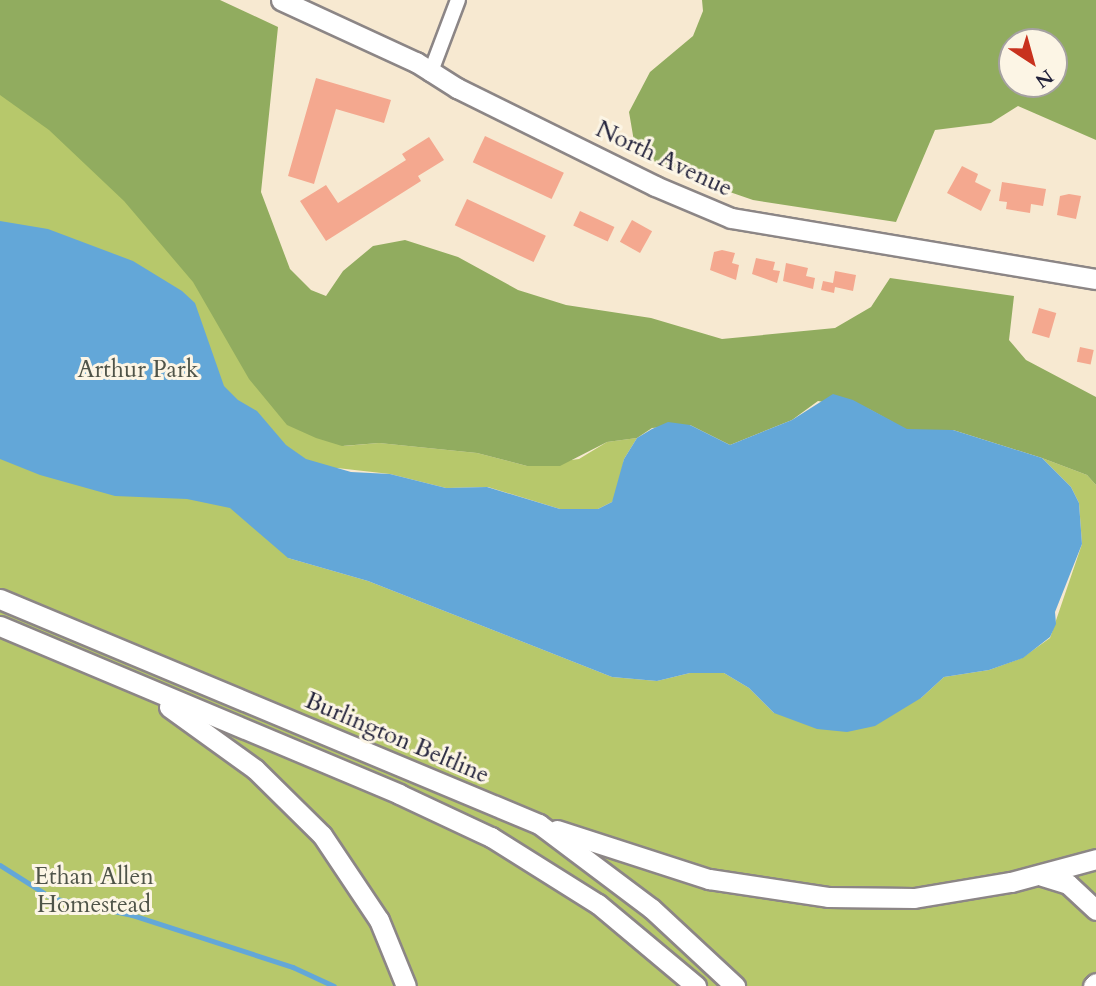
<!DOCTYPE html>
<html>
<head>
<meta charset="utf-8">
<style>
  body { margin:0 }
  #map { position:relative; width:1096px; height:986px; overflow:hidden; background:#f7e9d1; font-family:Cardo,serif }
  div>[style] { position:absolute }
  [style*='--x'] { left:calc(var(--x)*1px); top:calc(var(--y)*1px); width:calc(var(--w)*1px); rotate:calc(var(--a)*1deg) }
  .green>* { inset:0; background:#b7c86b }
  .forest>* { inset:0; background:#91ac5f }
  .water>* { inset:0; background:#63a7d8 }
  .stream>* { height:4.5px; margin:-2.25px; padding:0 2.25px; transform-origin:2.25px; border-radius:2.25px; background:#63a7d8 }
  .building>* { inset:0; background:#f4a88f; transform-origin:0 0 }
  .roads { filter:drop-shadow(2px 0 #8c8686) drop-shadow(-2px 0 #8c8686) drop-shadow(0 2px #8c8686) drop-shadow(0 -2px #8c8686) }
  .minor>* { height:14px; margin:-7px; padding:0 7px; transform-origin:7px; border-radius:7px; background:#fff }
  .major>* { height:19px; margin:-9.5px; padding:0 9.5px; transform-origin:9.5px; border-radius:9.5px; background:#fff }
  span { translate:-50% -50%; white-space:nowrap; text-align:center; line-height:1.15; -webkit-text-stroke:6px #fcf5e5; paint-order:stroke }
  .street-label { font-size:24px; color:#22223b }
  .park-label { font-size:24px; color:#4f5449 }
  .north { position:absolute; left:998px; top:28px; width:70px; height:70px; box-sizing:border-box; background:#fcf5e5; border:2px solid #a5a1a1; border-radius:50%; rotate:144deg; font-size:19px; font-weight:700; line-height:28px; text-align:center; color:#22223b }
  .north::after { content:''; display:block; margin:auto; width:24px; height:32px; background:#c8321e; clip-path:polygon(50% 0,100% 100%,50% 72%,0 100%) }
</style>
</head>
<body>
<div id="map">
  <div class="green">
    <i style="clip-path:polygon(0 0,243px 197px,344px 446px,379px 443px,477px 453px,527px 466px,579px 459px,607px 442px,637px 438px,624px 459px,618px 493px,612px 502px,598px 509px,560px 509px,488px 487px,446px 488px,390px 474px,337px 468px,288px 558px,368px 581px,612px 677px,657px 681px,690px 673px,724px 673px,749px 688px,774px 713px,921px 698px,944px 677px,989px 670px,1022px 658px,1050px 638px,1082px 544px,1079px 503px,1071px 487px,1042px 458px,1087px 475px,1096px 485px,1096px 986px,0 986px)"></i>
  </div>
  <div class="forest">
    <i style="clip-path:polygon(0 0,220px 0,278px 27px,261px 192px,290px 269px,311px 290px,326px 296px,343px 271px,373px 246px,405px 240px,458px 257px,518px 290px,566px 305px,651px 318px,722px 339px,835px 328px,871px 307px,890px 278px,1014px 296px,1009px 340px,1026px 360px,1096px 397px,1096px 485px,1087px 475px,1042px 458px,953px 430px,907px 430px,869px 409px,818px 401px,792px 420px,730px 445px,690px 425px,652px 428px,637px 438px,607px 442px,560px 466px,527px 466px,477px 453px,379px 443px,342px 446px,316px 438px,287px 425px,249px 379px,193px 282px,124px 201px,49px 130px,0 95px)"></i>
    <i style="clip-path:polygon(evenodd,702px 0,1096px 0,1096px 140px,1018px 106px,991px 123px,935px 130px,896px 222px,753px 200px,692px 179px,636px 153px,629px 112px,650px 72px,693px 36px,703px 11px,702px 0,1054px 42px,1054px 84px,1012px 84px,1012px 42px,1054px 42px)"></i>
  </div>
  <div class="water">
    <i style="clip-path:polygon(0 221px,48px 229px,133px 261px,182px 291px,195px 303px,224px 386px,238px 400px,257px 411px,286px 445px,306px 459px,351px 472px,390px 474px,446px 488px,487px 487px,560px 509px,598px 509px,612px 502px,624px 459px,637px 438px,652px 429px,668px 422px,690px 425px,730px 445px,792px 420px,833px 394px,853px 400px,907px 429px,953px 430px,1042px 458px,1071px 487px,1079px 503px,1082px 544px,1055px 612px,1056px 624px,1050px 637px,1023px 658px,989px 670px,944px 677px,921px 698px,875px 726px,847px 732px,817px 729px,774px 713px,749px 688px,724px 673px,690px 673px,657px 681px,612px 677px,368px 581px,288px 558px,230px 508px,187px 499px,115px 496px,40px 475px,0 459px)"></i>
  </div>
  <div class="stream">
    <i style="--x:0;--y:865;--w:62;--a:32.4"></i>
    <i style="--x:52;--y:898;--w:82;--a:12"></i>
    <i style="--x:132;--y:915;--w:169;--a:17.9"></i>
    <i style="--x:293;--y:967;--w:45;--a:24.9"></i>
  </div>
  <div class="building">
    <i style="clip-path:polygon(316px 78px,391px 100px,384px 123px,336px 109px,314px 184px,288px 176px)"></i>
    <i style="left:485px;top:136px;width:87px;height:29px;rotate:25deg"></i>
    <i style="clip-path:polygon(429px 137px,444px 160px,418px 176px,421px 181px,326px 241px,300px 201px,326px 185px,338px 203px,406px 160px,402px 154px)"></i>
    <i style="clip-path:polygon(962px 166px,978px 174px,975px 182px,991px 190px,981px 211px,947px 193px)"></i>
    <i style="clip-path:polygon(1002px 182px,1046px 189px,1043px 206px,1031px 204px,1030px 213px,1006px 209px,1007px 202px,999px 201px)"></i>
    <i style="clip-path:polygon(1069px 194px,1081px 196px,1076px 219px,1057px 215px,1060px 196px)"></i>
    <i style="left:467px;top:199px;width:87px;height:29px;rotate:25deg"></i>
    <i style="left:580px;top:211px;width:38px;height:16px;rotate:25deg"></i>
    <i style="left:632px;top:220px;width:23px;height:25px;rotate:29deg"></i>
    <i style="clip-path:polygon(722px 250px,735px 253px,732px 263px,739px 265px,736px 280px,710px 270px,714px 252px)"></i>
    <i style="clip-path:polygon(756px 258px,775px 262px,773px 270px,780px 271px,777px 283px,752px 274px)"></i>
    <i style="clip-path:polygon(786px 263px,808px 268px,806px 276px,815px 278px,813px 289px,783px 281px)"></i>
    <i style="clip-path:polygon(835px 271px,856px 275px,853px 291px,835px 287px,834px 293px,821px 290px,823px 281px,833px 283px)"></i>
    <i style="left:1039px;top:308px;width:18px;height:26px;rotate:16deg"></i>
    <i style="left:1080px;top:347px;width:14px;height:15px;rotate:12deg"></i>
  </div>
  <div class="roads">
    <div class="minor">
      <i style="--x:430;--y:74;--w:79;--a:-69.3"></i>
    </div>
    <div class="major">
      <i style="--x:281;--y:0;--w:149;--a:24.7"></i>
      <i style="--x:416;--y:62;--w:49;--a:32.4"></i>
      <i style="--x:457;--y:88;--w:221;--a:26.3"></i>
      <i style="--x:655;--y:186;--w:82;--a:22.8"></i>
      <i style="--x:731;--y:218;--w:370;--a:9.5"></i>
      <i style="--x:0;--y:599;--w:584;--a:22.66"></i>
      <i style="--x:539;--y:824;--w:140;--a:36.9"></i>
      <i style="--x:651;--y:908;--w:115;--a:42.9"></i>
      <i style="--x:0;--y:626;--w:433;--a:22.8"></i>
      <i style="--x:399;--y:794;--w:102;--a:25.1"></i>
      <i style="--x:491;--y:837;--w:126;--a:32.1"></i>
      <i style="--x:598;--y:904;--w:128;--a:39.9"></i>
      <i style="--x:169;--y:707;--w:106;--a:35.8"></i>
      <i style="--x:255;--y:769;--w:94;--a:44.6"></i>
      <i style="--x:322;--y:835;--w:102;--a:56.2"></i>
      <i style="--x:379;--y:920;--w:71;--a:67.8"></i>
      <i style="--x:557;--y:830;--w:160;--a:17.9"></i>
      <i style="--x:709;--y:879;--w:120;--a:8.6"></i>
      <i style="--x:828;--y:897;--w:86;--a:0.7"></i>
      <i style="--x:914;--y:898;--w:98;--a:-9.4"></i>
      <i style="--x:1011;--y:882;--w:88;--a:-15.1"></i>
      <i style="--x:1042;--y:876;--w:27;--a:17"></i>
      <i style="--x:1068;--y:884;--w:38;--a:43"></i>
      <i style="--x:1093;--y:986;--w:4;--a:-45"></i>
    </div>
  </div>
  <div class="street-label">
    <span style="left:664px;top:159px;rotate:25deg">North Avenue</span>
    <span style="left:397px;top:738px;rotate:23deg">Burlington Beltline</span>
  </div>
  <div class="park-label">
    <span style="left:138px;top:370px">Arthur Park</span>
    <span style="left:94px;top:891px">Ethan Allen<br>Homestead</span>
  </div>
  <div class="north">N</div>
</div>
</body>
</html>
